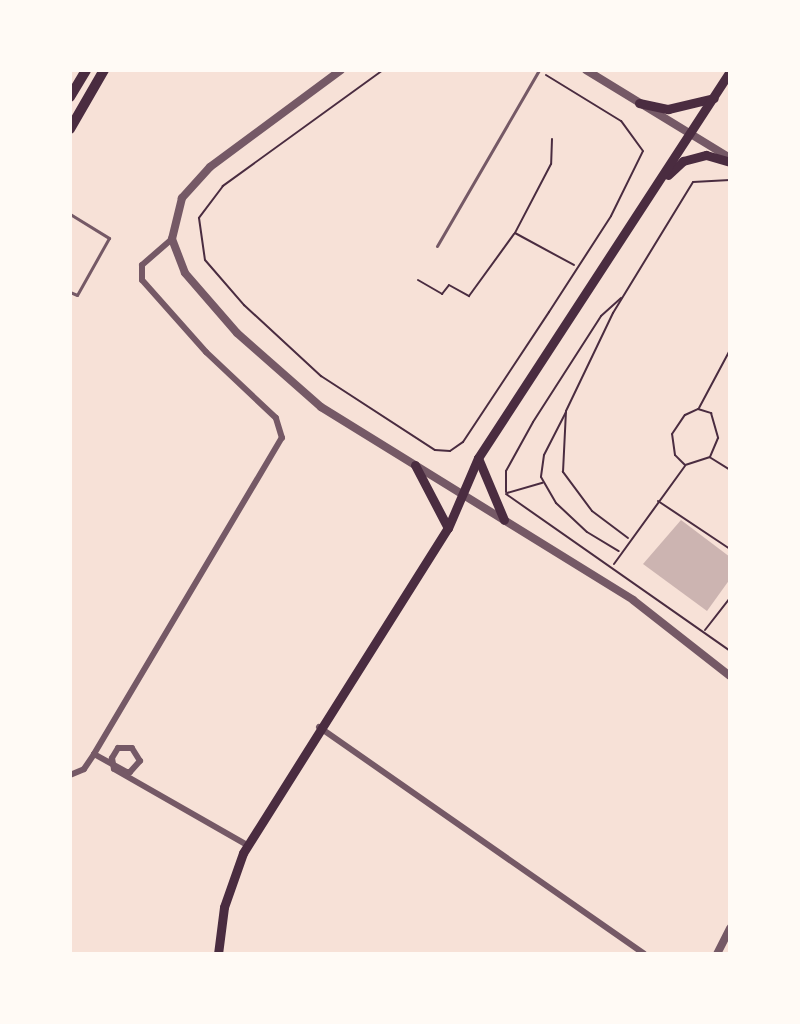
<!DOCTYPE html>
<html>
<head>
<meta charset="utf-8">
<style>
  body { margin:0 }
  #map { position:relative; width:800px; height:1024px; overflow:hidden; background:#f7e1d7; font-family:Jost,sans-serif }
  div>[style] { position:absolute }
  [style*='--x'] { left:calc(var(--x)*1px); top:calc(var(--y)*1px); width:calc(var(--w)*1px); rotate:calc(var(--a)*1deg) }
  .building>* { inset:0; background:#ccb4b1 }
  .path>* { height:2px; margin:-1px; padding:0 1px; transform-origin:1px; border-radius:1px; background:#4a2c40 }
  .service>* { height:3px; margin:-1.5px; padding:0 1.5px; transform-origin:1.5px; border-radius:1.5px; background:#755966 }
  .minor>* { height:6px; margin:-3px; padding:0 3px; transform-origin:3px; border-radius:3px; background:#755966 }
  .tertiary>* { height:8px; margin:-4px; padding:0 4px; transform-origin:4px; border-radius:4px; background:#755966 }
  .secondary>* { height:9px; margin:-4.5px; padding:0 4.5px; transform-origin:4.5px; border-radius:4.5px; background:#4a2c40 }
  .primary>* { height:10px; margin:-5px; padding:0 5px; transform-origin:5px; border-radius:5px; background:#4a2c40 }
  span { translate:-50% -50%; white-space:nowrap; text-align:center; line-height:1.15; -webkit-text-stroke:8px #fffaf5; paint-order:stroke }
  .frame { position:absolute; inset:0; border:72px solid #fffaf5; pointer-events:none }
</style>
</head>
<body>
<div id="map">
  <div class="building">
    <i style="clip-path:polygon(681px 520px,730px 557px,730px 579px,707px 611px,643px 564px)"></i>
  </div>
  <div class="path">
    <i style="--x:383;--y:70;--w:198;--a:144.1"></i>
    <i style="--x:223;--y:186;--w:40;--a:127"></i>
    <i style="--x:199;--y:218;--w:42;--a:81.9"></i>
    <i style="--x:205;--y:260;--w:60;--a:49.1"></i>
    <i style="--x:244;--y:305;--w:105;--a:42.7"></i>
    <i style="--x:321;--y:376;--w:136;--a:33"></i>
    <i style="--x:435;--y:450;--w:15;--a:4"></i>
    <i style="--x:450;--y:451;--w:16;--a:-35"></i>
    <i style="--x:463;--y:442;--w:156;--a:-56.5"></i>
    <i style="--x:549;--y:312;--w:114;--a:-57.1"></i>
    <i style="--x:611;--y:216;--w:72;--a:-63.8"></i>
    <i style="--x:643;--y:151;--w:37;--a:-126"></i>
    <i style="--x:621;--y:121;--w:88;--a:-148.5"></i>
    <i style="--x:552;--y:139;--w:25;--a:92"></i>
    <i style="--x:551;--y:164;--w:78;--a:117.6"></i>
    <i style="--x:515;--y:233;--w:67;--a:28.5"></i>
    <i style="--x:418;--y:280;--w:28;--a:30"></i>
    <i style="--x:442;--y:294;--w:11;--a:-52"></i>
    <i style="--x:449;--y:285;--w:23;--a:29"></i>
    <i style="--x:469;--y:296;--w:77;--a:-54"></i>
    <i style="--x:699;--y:408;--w:66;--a:-61.9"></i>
    <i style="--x:698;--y:409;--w:14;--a:17"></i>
    <i style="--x:711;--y:413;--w:26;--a:74"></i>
    <i style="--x:718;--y:438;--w:21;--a:113"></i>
    <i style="--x:710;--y:457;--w:26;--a:162"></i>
    <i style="--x:685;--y:465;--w:14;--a:-135"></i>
    <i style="--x:675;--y:455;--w:21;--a:-98"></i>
    <i style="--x:672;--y:434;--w:23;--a:-56"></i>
    <i style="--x:685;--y:415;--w:14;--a:-25"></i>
    <i style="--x:566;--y:412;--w:48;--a:117.1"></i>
    <i style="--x:544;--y:455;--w:22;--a:98"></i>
    <i style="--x:541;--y:477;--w:30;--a:60"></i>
    <i style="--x:556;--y:503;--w:42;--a:43.1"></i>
    <i style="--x:587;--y:532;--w:37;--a:31"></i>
    <i style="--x:711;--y:458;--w:22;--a:32"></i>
    <i style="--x:506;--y:492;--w:21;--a:-90"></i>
    <i style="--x:506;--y:471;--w:56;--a:-61.1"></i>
    <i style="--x:533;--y:422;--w:126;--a:-57.3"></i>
    <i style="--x:601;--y:316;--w:27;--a:-42"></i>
    <i style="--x:507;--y:493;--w:37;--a:-16"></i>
    <i style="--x:506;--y:494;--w:274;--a:35"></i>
    <i style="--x:658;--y:501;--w:87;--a:33.7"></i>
    <i style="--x:628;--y:538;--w:45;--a:-143.1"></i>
    <i style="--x:592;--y:511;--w:49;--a:-126.6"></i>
    <i style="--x:563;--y:472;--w:61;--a:-87.2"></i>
    <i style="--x:566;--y:411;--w:109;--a:-64.4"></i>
    <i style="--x:613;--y:313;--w:153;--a:-58.6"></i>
    <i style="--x:693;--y:182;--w:37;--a:-3"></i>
    <i style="--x:614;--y:564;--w:121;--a:-54.1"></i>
    <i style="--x:705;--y:630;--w:41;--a:-52"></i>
  </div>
  <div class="service">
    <i style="--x:70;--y:214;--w:46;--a:31.6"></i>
    <i style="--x:109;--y:238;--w:65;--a:119.3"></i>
    <i style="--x:77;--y:295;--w:8;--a:-157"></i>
    <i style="--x:437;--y:246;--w:203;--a:-59.9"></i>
  </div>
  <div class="minor">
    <i style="--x:319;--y:727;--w:396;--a:34.9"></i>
    <i style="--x:94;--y:754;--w:37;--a:29"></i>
    <i style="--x:126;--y:772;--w:4;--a:0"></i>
    <i style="--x:130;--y:772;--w:15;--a:-48"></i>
    <i style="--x:140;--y:761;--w:15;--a:-122"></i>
    <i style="--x:132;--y:748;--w:14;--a:180"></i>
    <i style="--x:118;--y:748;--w:12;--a:121"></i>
    <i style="--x:112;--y:758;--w:11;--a:80"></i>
    <i style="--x:114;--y:769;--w:153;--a:29.7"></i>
    <i style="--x:70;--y:775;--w:15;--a:-23"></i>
    <i style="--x:84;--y:769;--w:18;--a:-56"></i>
    <i style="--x:94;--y:754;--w:368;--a:-59.3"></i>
    <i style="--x:282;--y:438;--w:21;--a:-107"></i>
    <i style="--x:276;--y:418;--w:96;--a:-136.7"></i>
    <i style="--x:206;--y:352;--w:96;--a:-131.6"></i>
    <i style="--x:142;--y:280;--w:15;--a:-90"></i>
    <i style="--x:142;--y:265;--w:40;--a:-41"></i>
  </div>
  <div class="tertiary">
    <i style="--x:341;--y:70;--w:163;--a:143.5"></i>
    <i style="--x:210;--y:167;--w:42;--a:132.1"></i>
    <i style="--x:182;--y:198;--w:42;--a:103.7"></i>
    <i style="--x:172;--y:239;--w:36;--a:69"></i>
    <i style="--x:185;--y:273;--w:79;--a:49.1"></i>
    <i style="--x:237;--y:333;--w:112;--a:41.4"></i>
    <i style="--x:321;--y:407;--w:367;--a:31.7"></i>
    <i style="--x:633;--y:600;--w:123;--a:38.1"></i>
    <i style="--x:586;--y:70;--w:169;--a:31.4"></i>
    <i style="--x:717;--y:954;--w:29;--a:-63"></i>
  </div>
  <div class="secondary">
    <i style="--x:639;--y:103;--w:30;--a:12"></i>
    <i style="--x:668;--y:109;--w:47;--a:-13.4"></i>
    <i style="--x:668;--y:175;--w:21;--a:-43"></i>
    <i style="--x:683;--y:161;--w:24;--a:-15"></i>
    <i style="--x:706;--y:155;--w:25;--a:16"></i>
    <i style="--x:478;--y:458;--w:67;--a:67.2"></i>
    <i style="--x:415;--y:465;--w:71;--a:62.4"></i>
    <i style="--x:218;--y:954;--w:47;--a:-82.7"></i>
    <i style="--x:224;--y:907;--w:57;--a:-70.6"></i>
    <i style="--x:243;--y:853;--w:384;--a:-57.8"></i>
    <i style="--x:448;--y:528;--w:76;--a:-66.8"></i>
    <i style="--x:478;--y:458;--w:461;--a:-56.9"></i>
  </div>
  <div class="primary">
    <i style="--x:70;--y:97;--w:31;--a:-59"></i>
    <i style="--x:70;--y:129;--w:68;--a:-60"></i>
  </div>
  <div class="frame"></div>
</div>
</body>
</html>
